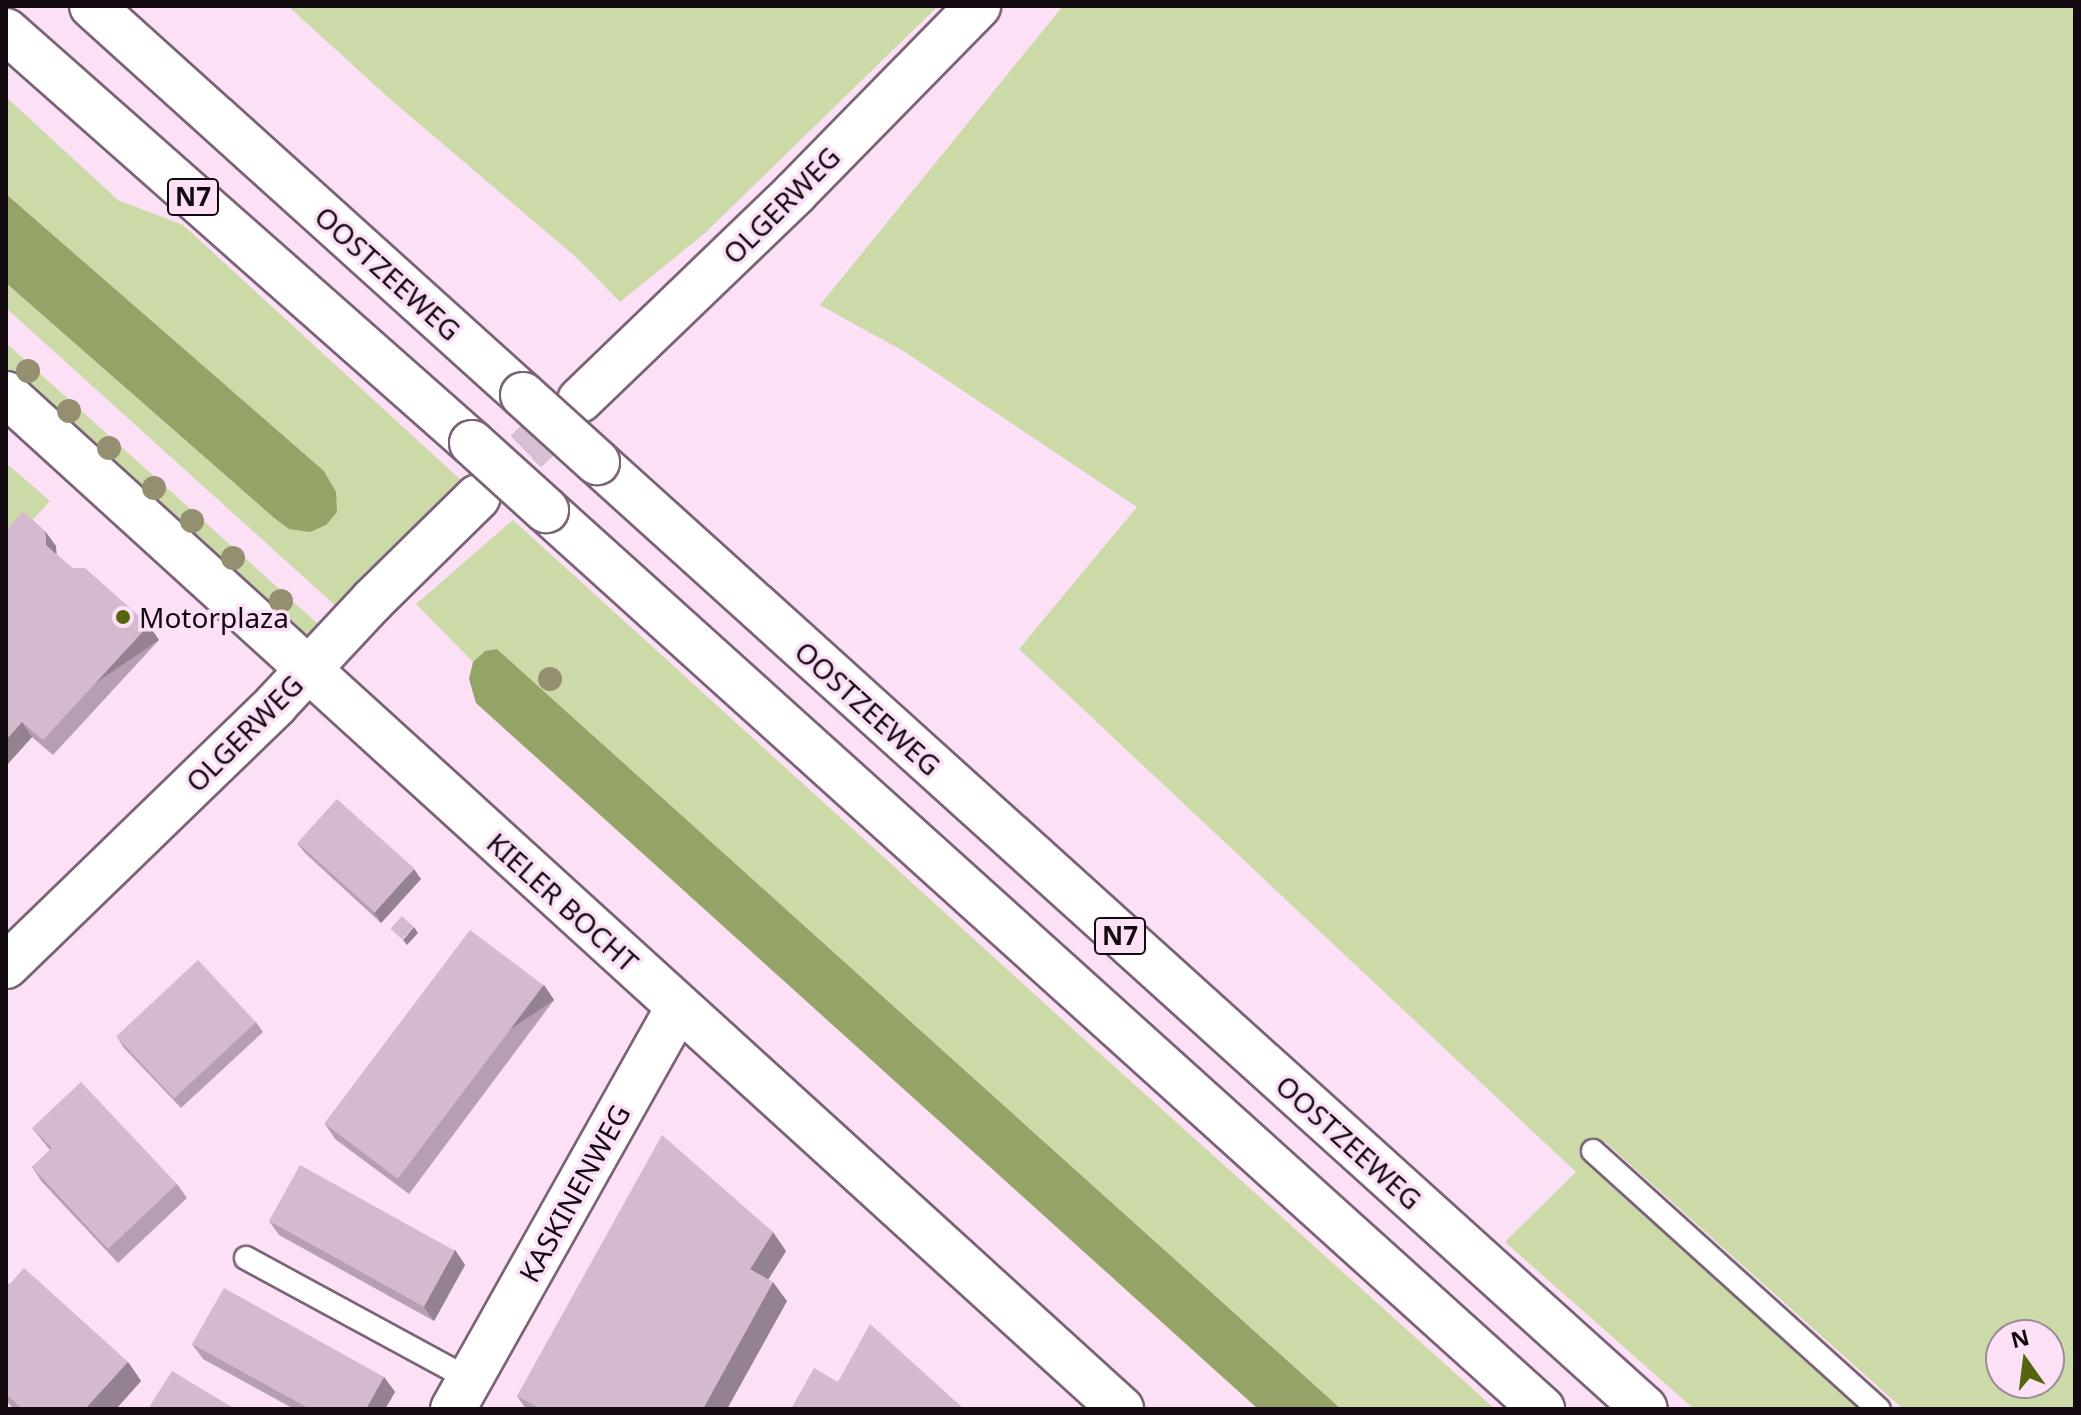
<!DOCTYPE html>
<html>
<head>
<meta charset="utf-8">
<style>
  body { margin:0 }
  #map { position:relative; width:2081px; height:1415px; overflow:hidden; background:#fbe0f6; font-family:"Noto Sans",sans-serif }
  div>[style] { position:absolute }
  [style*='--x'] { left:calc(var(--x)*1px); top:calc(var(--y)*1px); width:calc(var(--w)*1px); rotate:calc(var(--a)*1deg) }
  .green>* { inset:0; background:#cbdaa7; transform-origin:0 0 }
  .water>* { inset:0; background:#94a467 }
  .secondary-tunnel>* { height:44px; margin-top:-22px; transform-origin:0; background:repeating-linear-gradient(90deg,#d8c0d4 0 44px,transparent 0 66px) }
  .roads { filter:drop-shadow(2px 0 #7b6377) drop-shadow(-2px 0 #7b6377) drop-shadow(0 2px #7b6377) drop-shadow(0 -2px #7b6377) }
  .lane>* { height:22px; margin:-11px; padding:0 11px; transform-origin:11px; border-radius:11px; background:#fff }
  .street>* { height:44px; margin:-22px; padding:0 22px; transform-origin:22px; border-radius:22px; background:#fff }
  .secondary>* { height:44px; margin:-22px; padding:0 22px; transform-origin:22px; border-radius:22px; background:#fff }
  .highway>* { height:44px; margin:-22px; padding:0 22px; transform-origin:22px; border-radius:22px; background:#fff }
  .bridges { filter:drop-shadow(2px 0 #7b6377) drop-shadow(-2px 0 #7b6377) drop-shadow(0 2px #7b6377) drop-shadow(0 -2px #7b6377) }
  .highway-bridge>* { height:44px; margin:-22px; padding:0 22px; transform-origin:22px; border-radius:22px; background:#fff }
  .trees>* { width:24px; height:24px; margin:-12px; border-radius:50%; background:#948f71 }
  .wall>* { inset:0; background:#b69fb2 }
  .shaded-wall>* { inset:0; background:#948291; transform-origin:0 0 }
  .building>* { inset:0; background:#d4b9cf; transform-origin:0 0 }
  .dots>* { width:22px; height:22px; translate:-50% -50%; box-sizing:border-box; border:4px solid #fbe0f6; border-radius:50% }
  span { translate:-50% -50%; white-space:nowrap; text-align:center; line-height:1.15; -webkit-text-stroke:7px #fbe0f6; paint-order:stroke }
  .shield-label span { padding:2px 6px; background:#fbe0f6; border:2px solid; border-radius:6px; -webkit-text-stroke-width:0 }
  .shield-label { font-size:26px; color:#120911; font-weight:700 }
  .street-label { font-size:28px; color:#120911 }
  .poi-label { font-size:28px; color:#120911 }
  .left { translate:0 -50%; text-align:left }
  .frame { position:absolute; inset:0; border:8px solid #120911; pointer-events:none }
  .north { position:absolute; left:1985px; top:1319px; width:80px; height:80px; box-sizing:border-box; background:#fbe0f6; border:2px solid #9e8a9a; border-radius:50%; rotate:346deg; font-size:22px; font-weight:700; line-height:32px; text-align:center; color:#120911 }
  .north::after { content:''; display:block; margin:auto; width:28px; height:36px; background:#54650d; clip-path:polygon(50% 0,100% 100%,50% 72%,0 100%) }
</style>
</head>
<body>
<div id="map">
  <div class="green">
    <i style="clip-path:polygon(288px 6px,938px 6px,705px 233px,620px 302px,577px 258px,390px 99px)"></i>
    <i style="clip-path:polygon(evenodd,1063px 6px,2075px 6px,2075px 1409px,1903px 1409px,1605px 1142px,1588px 1160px,1865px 1409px,1694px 1409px,1505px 1242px,1576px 1172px,1019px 649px,1137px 507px,905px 352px,820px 305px,1063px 6px,2001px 1335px,2049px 1335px,2049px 1383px,2001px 1383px,2001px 1335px)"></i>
    <i style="clip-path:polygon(6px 97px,118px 200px,183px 225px,463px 482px,338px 608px,6px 308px,6px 283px,273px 517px,336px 492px,324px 471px,6px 194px)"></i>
    <i style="left:6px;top:343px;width:424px;height:19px;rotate:42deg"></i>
    <i style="clip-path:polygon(6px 463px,50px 501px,6px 549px)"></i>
    <i style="clip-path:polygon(513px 520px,1076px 1032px,1495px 1409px,1341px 1409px,497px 649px,485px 651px,473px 662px,416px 604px)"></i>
  </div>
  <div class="water">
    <i style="clip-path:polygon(6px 194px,324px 471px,336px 492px,337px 512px,326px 525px,310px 532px,289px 529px,273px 517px,6px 283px)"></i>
    <i style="clip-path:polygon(497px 649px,820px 940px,1341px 1409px,1258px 1409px,476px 703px,469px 679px,473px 662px,485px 651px)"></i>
  </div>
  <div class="secondary-tunnel">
    <i style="--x:478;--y:497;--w:141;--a:-43.6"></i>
  </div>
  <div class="roads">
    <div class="lane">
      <i style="--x:1593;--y:1151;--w:385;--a:42.1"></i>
      <i style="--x:246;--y:1258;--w:254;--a:28.5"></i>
    </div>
    <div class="street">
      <i style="--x:453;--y:1409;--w:460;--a:-60.7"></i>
    </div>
    <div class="secondary">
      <i style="--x:6;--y:394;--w:1508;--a:42.31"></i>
      <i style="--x:580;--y:400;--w:298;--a:-43.9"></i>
      <i style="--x:795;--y:193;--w:262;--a:-45.6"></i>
      <i style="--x:6;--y:966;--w:376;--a:-44.1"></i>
      <i style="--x:276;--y:704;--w:141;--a:-47"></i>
      <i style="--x:372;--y:601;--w:148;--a:-44.5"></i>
    </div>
    <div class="highway">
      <i style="--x:92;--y:6;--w:581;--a:42.07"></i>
      <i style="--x:6;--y:31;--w:622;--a:41.48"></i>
      <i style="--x:597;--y:462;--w:1412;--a:42.1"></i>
      <i style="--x:546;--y:510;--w:1342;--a:42.07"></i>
    </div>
  </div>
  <div class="bridges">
    <div class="highway-bridge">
      <i style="--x:523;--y:395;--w:100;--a:42.2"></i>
      <i style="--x:472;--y:443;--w:100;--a:42.2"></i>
    </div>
  </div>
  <div class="trees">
    <i style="left:28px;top:371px"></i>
    <i style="left:69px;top:411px"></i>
    <i style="left:109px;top:448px"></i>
    <i style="left:154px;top:488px"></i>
    <i style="left:192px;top:521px"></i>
    <i style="left:233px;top:558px"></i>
    <i style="left:281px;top:601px"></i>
    <i style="left:550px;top:679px"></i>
  </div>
  <div class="wall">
    <i style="clip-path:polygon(6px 530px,56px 546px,56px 554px,72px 568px,159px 640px,53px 755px,32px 737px,6px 766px)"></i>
    <i style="clip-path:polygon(297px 843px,421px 879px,381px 923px,305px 853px)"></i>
    <i style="clip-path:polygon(544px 985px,554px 1000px,409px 1194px,335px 1139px,325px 1124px)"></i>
    <i style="clip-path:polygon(256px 1022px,263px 1032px,181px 1108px,124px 1048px,117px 1037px)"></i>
    <i style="clip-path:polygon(32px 1128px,177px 1184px,187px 1198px,118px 1263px,42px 1182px,32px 1167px,50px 1150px)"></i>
    <i style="clip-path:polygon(269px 1221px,455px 1250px,465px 1265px,434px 1321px,279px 1235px)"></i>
    <i style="clip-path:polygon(786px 1251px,768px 1279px,787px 1301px,727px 1409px,526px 1409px,517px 1396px)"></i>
    <i style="clip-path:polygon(6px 1282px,128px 1362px,141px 1381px,116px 1409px,14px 1409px,6px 1401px)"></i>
    <i style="clip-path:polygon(192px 1344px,384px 1377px,395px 1392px,385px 1409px,294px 1409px,203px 1359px)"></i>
  </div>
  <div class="shaded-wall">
    <i style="clip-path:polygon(45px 531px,56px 546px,57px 560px,46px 545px)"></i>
    <i style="left:149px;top:625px;width:18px;height:156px;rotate:56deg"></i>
    <i style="clip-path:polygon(22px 722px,32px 737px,6px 766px,6px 740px)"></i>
    <i style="clip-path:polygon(414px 869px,421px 879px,381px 923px,374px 912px)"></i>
    <i style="clip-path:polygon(414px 927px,418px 933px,407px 945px,403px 940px)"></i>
    <i style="left:544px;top:985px;width:18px;height:243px;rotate:56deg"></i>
    <i style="clip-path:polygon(773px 1232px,786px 1251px,763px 1288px,750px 1269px)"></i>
    <i style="clip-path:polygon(455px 1250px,465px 1265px,434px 1321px,424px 1307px)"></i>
    <i style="clip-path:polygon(773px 1282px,787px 1301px,727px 1409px,703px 1409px)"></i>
    <i style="clip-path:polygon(128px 1362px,141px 1381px,116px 1409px,85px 1409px)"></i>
    <i style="clip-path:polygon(384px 1377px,395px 1392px,385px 1409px,366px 1409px)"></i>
  </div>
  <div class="building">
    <i style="clip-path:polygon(23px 511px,45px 531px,46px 545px,72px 568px,85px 568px,149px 625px,43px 740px,22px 722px,6px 740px,6px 530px)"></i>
    <i style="left:337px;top:799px;width:104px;height:59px;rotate:42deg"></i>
    <i style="left:402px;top:916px;width:16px;height:17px;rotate:43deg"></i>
    <i style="left:470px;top:930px;width:92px;height:242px;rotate:37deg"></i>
    <i style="left:198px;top:960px;width:85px;height:112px;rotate:47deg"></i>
    <i style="clip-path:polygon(81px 1082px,177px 1184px,108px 1249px,32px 1167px,52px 1148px,32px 1128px)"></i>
    <i style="clip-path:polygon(662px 1135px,773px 1232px,750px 1269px,773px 1282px,703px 1409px,540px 1409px,517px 1396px)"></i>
    <i style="left:300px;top:1165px;width:177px;height:64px;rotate:29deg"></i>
    <i style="clip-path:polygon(24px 1268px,128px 1362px,85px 1409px,22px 1409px,6px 1394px,6px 1282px,9px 1285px)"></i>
    <i style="clip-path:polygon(224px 1288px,384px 1377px,366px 1409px,310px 1409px,192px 1344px)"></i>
    <i style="clip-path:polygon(870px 1324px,964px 1409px,791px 1409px,814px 1368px,838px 1382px)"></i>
    <i style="clip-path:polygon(172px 1371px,235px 1409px,148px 1409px)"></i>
  </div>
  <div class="dots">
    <i style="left:123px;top:617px;background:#54650d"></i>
  </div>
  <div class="shield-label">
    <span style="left:193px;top:197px">N7</span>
    <span style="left:1120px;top:936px">N7</span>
  </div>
  <div class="street-label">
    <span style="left:781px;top:205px;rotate:-45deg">OLGERWEG</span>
    <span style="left:388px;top:273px;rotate:42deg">OOSTZEEWEG</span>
    <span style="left:868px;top:708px;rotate:42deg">OOSTZEEWEG</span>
    <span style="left:244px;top:733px;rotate:-45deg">OLGERWEG</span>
    <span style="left:563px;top:902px;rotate:42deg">KIELER BOCHT</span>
    <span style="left:1349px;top:1142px;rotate:42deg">OOSTZEEWEG</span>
    <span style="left:574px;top:1193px;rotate:-61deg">KASKINENWEG</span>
  </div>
  <div class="poi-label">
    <span class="left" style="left:139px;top:617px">Motorplaza</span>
  </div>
  <div class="frame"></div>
  <div class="north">N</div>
</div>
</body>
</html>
